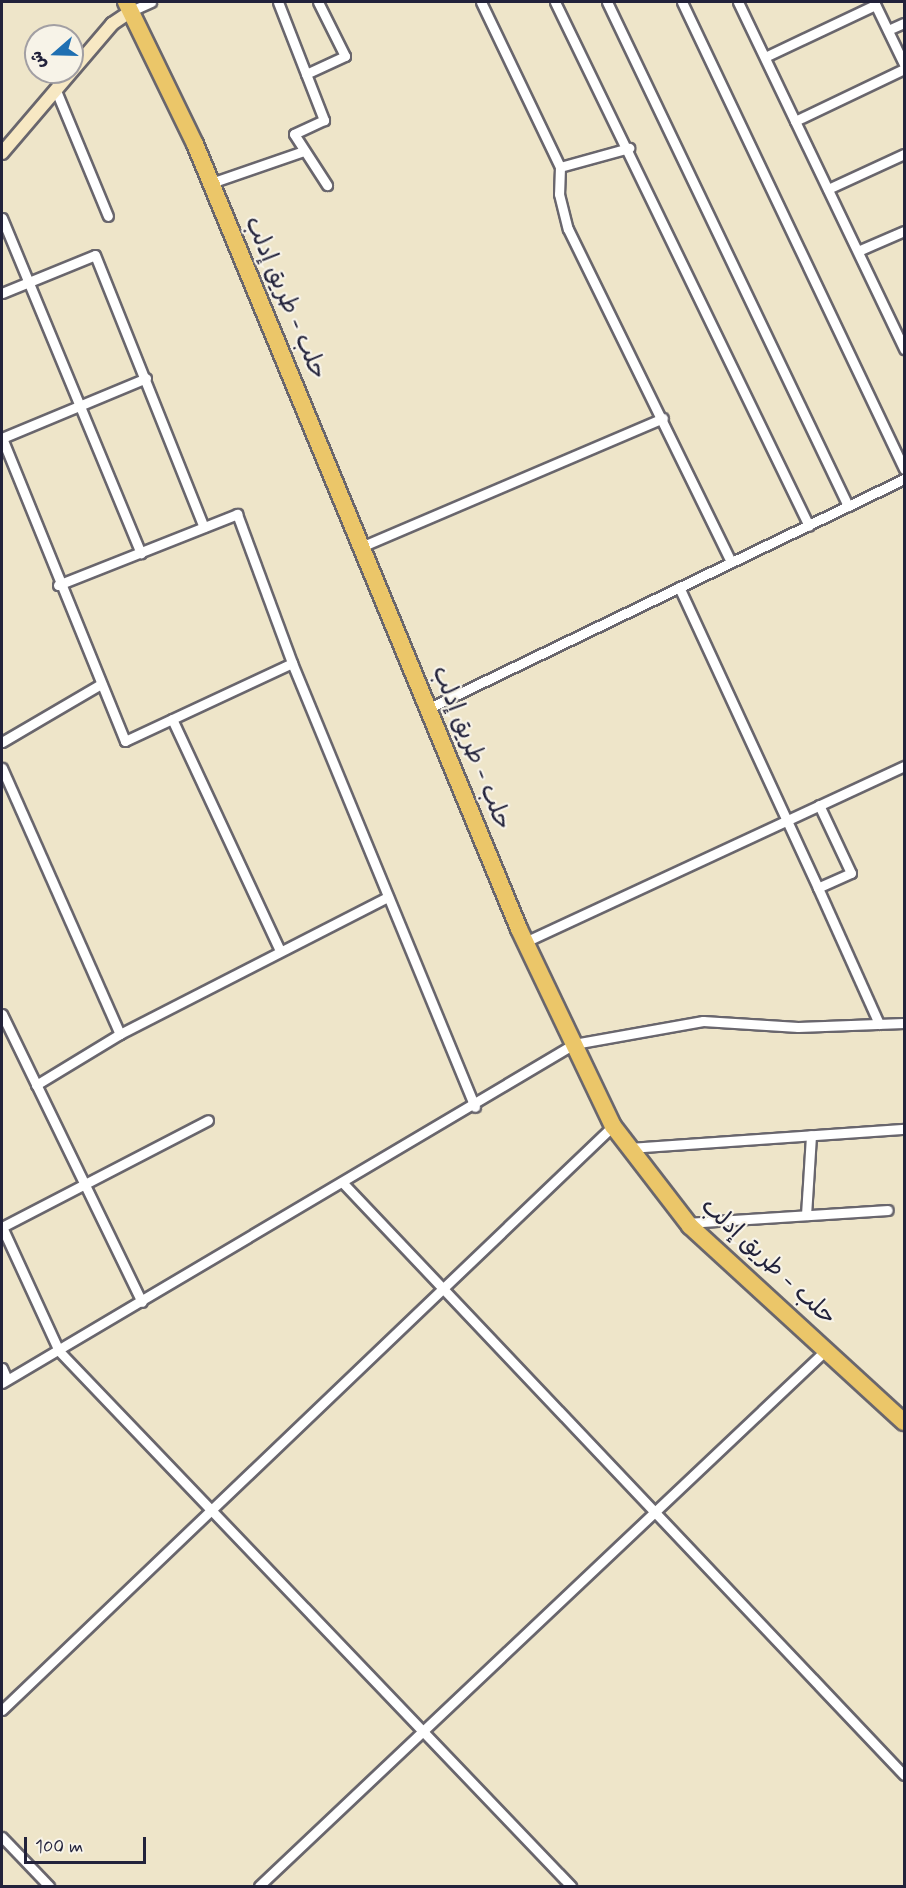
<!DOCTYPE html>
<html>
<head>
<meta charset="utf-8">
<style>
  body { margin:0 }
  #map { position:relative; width:906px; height:1888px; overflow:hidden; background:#eee5c9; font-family:Mynerve,"Playpen Sans Arabic",sans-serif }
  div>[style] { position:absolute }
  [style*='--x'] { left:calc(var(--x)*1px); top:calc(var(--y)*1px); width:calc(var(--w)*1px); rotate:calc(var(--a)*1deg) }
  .roads { filter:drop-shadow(2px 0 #69666d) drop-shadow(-2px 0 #69666d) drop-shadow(0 2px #69666d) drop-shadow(0 -2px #69666d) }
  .street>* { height:9px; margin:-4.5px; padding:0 4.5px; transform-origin:4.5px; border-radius:4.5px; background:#fff }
  .secondary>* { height:12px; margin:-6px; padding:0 6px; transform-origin:6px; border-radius:6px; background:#f7e8c3 }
  .highway>* { height:16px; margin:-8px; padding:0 8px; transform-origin:8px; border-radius:8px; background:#ebc669 }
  span { translate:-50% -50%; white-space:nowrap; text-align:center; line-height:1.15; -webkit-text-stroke:4.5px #f7f3e8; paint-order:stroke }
  .street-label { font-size:24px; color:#22223b }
  .frame { position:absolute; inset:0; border:3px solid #22223b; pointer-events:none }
  .north { position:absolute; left:24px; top:24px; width:60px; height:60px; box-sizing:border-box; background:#f7f3e8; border:2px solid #a29fa3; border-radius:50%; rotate:250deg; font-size:16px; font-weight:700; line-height:24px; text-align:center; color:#22223b }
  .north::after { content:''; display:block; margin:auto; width:21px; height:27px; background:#1f6fb2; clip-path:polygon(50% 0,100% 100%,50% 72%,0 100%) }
  .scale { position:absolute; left:24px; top:1837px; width:122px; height:27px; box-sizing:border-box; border:3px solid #22223b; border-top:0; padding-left:8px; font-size:18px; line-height:21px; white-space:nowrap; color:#22223b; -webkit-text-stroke:4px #f7f3e8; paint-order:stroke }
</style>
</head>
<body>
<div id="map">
  <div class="roads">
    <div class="street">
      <i style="--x:278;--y:2;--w:127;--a:68.7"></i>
      <i style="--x:324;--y:120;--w:33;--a:155"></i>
      <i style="--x:294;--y:134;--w:61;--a:57.1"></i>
      <i style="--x:481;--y:2;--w:183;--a:64.4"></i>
      <i style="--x:560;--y:167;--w:27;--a:92"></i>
      <i style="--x:559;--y:194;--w:36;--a:76"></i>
      <i style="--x:568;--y:229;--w:371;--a:63.9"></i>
      <i style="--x:555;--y:2;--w:582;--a:64.14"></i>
      <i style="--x:607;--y:2;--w:559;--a:64.44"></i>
      <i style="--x:682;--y:2;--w:517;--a:64.57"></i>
      <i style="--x:738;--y:2;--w:385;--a:64.4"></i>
      <i style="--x:874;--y:2;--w:69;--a:64.2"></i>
      <i style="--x:131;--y:11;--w:22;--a:-24"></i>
      <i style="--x:888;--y:30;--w:17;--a:-24"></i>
      <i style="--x:765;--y:57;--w:122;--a:-25.3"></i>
      <i style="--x:306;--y:74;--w:43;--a:-24.8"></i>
      <i style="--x:345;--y:56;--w:60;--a:-116.6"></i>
      <i style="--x:57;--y:93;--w:133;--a:67.5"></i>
      <i style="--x:795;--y:121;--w:121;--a:-25.5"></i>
      <i style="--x:560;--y:167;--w:72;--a:-15.4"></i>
      <i style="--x:211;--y:183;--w:95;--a:-19"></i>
      <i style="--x:828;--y:189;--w:84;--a:-24.7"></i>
      <i style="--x:2;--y:218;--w:363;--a:67.5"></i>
      <i style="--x:858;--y:251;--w:50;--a:-23.5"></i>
      <i style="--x:2;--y:293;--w:100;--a:-22.2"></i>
      <i style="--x:95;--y:255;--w:293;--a:68.2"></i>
      <i style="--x:2;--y:438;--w:327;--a:67.9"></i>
      <i style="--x:125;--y:741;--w:184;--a:-25"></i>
      <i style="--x:2;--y:438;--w:156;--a:-22.6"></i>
      <i style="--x:363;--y:546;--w:326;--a:-23.1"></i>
      <i style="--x:58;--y:585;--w:193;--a:-21.6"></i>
      <i style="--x:237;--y:514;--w:159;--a:69.7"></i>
      <i style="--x:292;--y:663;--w:480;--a:67.6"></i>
      <i style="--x:679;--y:587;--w:332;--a:65.2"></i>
      <i style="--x:429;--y:708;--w:527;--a:-25.74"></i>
      <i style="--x:172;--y:719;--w:253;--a:65"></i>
      <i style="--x:2;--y:742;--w:115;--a:-30.4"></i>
      <i style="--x:2;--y:768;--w:291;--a:66.1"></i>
      <i style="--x:120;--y:1034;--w:301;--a:-27.1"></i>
      <i style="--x:819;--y:805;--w:75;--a:64.8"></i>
      <i style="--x:851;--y:873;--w:36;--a:156"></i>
      <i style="--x:818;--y:888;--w:149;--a:65.8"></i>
      <i style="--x:525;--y:942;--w:418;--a:-24.9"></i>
      <i style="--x:2;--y:1014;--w:320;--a:64.1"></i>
      <i style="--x:36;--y:1085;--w:98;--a:-31.3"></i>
      <i style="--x:630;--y:1148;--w:275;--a:-4"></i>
      <i style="--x:342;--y:1182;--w:817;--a:46.54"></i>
      <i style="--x:806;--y:1215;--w:80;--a:-86.4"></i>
      <i style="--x:687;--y:1223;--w:201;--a:-3.7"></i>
      <i style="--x:2;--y:1227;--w:136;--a:65.3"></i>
      <i style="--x:59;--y:1351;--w:741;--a:46.26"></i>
      <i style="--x:2;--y:1227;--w:232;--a:-27.4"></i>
      <i style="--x:2;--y:1368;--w:12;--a:66"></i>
      <i style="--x:2;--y:1383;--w:665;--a:-30.65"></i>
      <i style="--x:574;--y:1044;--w:131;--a:-10.1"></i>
      <i style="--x:703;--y:1021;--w:95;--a:3.6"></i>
      <i style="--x:798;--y:1027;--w:106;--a:-2.2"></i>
      <i style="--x:2;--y:1710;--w:845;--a:-43.71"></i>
      <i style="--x:2;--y:1837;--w:68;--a:46.2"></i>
      <i style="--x:259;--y:1886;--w:782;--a:-43.39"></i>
    </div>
    <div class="secondary">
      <i style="--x:2;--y:153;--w:170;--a:-49.5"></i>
      <i style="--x:112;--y:24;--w:23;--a:-34"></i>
    </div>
    <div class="highway">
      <i style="--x:126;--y:2;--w:158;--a:64.1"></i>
      <i style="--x:195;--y:144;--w:849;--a:67.57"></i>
      <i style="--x:519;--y:929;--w:218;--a:64.5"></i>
      <i style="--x:613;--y:1126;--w:126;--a:52.4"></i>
      <i style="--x:690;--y:1226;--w:290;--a:42.5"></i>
    </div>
  </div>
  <div class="street-label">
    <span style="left:285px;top:298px;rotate:67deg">حلب - طريق إدلب</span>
    <span style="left:471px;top:748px;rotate:68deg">حلب - طريق إدلب</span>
    <span style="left:768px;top:1262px;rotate:43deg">حلب - طريق إدلب</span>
  </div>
  <div class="frame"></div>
  <div class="north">ش</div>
  <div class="scale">100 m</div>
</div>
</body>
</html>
